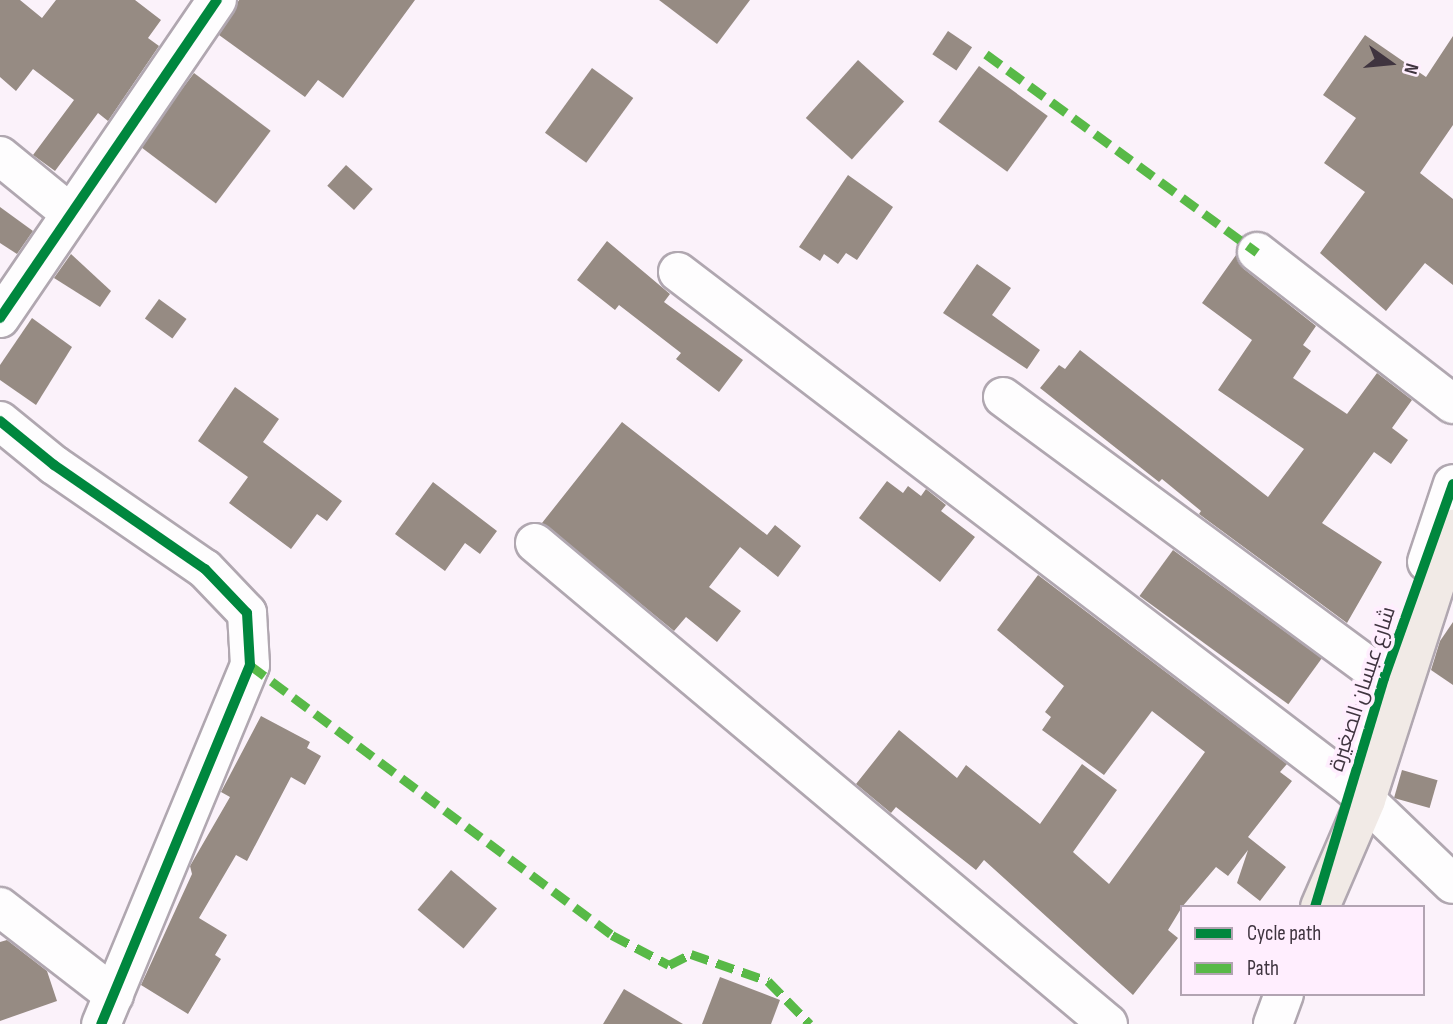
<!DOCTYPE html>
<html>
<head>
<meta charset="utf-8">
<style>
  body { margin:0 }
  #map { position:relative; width:1453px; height:1024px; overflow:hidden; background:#fbf2fa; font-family:"Sofia Sans Condensed",Cairo,sans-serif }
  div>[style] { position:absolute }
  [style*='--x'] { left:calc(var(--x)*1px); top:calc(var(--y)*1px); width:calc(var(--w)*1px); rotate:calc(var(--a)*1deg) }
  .building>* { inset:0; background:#968b83; transform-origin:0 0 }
  .roads { filter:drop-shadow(2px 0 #b0a7b0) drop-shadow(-2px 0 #b0a7b0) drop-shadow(0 2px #b0a7b0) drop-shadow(0 -2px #b0a7b0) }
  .minor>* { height:38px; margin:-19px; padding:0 19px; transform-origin:19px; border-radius:19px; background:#fefdfe }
  .major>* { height:38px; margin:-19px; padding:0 19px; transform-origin:19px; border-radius:19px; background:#f1eae6 }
  .quiet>* { height:9px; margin-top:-4.5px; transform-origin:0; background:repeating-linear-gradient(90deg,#58b947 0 18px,transparent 0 27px) }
  .cycleway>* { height:10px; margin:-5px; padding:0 5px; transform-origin:5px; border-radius:5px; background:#00873e }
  span { translate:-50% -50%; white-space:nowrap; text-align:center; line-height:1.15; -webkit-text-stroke:7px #ffeefe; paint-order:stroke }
  .street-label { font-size:21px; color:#3f343f }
  .legend { position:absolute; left:1180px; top:905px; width:245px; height:91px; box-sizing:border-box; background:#ffeefe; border:2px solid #b2a4b2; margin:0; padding:9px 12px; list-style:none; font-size:21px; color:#3f343f }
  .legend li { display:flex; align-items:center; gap:14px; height:35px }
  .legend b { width:35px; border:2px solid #b2a4b2 }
  .north { position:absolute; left:1355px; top:28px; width:70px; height:70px; -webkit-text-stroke:5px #ffeefe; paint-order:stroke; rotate:105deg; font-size:19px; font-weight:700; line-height:28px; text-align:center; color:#3f343f }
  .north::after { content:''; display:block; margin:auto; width:24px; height:32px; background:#3f343f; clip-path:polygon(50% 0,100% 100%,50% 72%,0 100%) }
</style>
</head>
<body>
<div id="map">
  <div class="building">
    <i style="clip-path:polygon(0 0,20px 0,42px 18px,56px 0,135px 0,161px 20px,148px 38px,159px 46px,108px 121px,98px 113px,55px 171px,33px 155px,74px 100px,33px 69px,16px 91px,0 77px)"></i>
    <i style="clip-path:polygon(239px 0,415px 0,343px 98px,318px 80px,305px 97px,219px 35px)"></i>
    <i style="clip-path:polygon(659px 0,750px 0,717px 44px)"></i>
    <i style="left:948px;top:31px;width:29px;height:28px;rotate:34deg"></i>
    <i style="clip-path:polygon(1365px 35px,1426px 77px,1453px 36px,1453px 125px,1420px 173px,1453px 199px,1453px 285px,1425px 263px,1386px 311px,1320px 253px,1365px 192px,1324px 163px,1356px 118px,1323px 95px)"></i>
    <i style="left:858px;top:60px;width:62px;height:78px;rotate:42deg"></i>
    <i style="left:979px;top:66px;width:85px;height:69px;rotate:36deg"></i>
    <i style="left:592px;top:68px;width:51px;height:80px;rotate:36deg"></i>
    <i style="left:194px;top:73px;width:96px;height:91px;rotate:37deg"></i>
    <i style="left:346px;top:165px;width:36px;height:28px;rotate:42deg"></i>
    <i style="clip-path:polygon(848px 175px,893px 207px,857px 260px,846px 253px,838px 264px,824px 254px,820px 261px,799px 247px)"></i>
    <i style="clip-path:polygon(0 207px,33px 231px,17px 254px,0 243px)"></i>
    <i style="clip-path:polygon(607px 241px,670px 294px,664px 302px,743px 360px,719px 392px,676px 359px,681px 353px,619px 305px,615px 310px,577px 280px)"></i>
    <i style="clip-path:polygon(71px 254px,111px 291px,100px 307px,54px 278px)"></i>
    <i style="clip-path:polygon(1236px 255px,1244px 269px,1316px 326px,1303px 345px,1311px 351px,1293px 378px,1347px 414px,1377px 373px,1412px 400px,1392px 428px,1408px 440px,1391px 464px,1374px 452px,1322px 523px,1382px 562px,1347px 623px,1199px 514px,1201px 511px,1162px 479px,1159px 482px,1040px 388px,1059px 365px,1065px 369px,1080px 350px,1268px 497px,1304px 449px,1218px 390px,1252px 340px,1202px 303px)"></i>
    <i style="clip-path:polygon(977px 264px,1011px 288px,992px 315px,1040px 350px,1027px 369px,943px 313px)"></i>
    <i style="left:159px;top:299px;width:34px;height:24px;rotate:36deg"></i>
    <i style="clip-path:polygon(32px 318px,72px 347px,36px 405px,0 380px,0 365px)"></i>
    <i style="clip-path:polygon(235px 387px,279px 419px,263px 442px,342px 501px,327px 521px,317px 514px,291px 549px,229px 503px,248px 477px,198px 441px)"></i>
    <i style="clip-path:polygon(622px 422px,767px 535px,775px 525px,801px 546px,778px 577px,740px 547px,709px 587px,741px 611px,717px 642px,686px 617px,674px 631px,542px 523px)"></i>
    <i style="clip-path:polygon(887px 481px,903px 493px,908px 486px,921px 496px,926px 489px,946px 505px,941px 511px,975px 537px,940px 582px,859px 518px)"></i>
    <i style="clip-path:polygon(433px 482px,497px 531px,480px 554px,465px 543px,445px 571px,395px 534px)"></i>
    <i style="left:1173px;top:550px;width:184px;height:57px;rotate:36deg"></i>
    <i style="clip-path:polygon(1038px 575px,1287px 764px,1280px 772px,1292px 781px,1248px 837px,1286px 867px,1260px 901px,1237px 883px,1248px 850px,1228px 876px,1216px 867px,1182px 907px,1168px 930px,1178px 938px,1133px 995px,984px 860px,976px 870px,896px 807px,891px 813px,856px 784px,899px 730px,957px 778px,966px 765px,1040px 824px,1082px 764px,1117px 790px,1073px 852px,1109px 884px,1205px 752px,1152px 711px,1104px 775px,1042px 730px,1051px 717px,1045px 712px,1064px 686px,997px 630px)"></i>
    <i style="clip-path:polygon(1453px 622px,1453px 685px,1431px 670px,1440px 641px)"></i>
    <i style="clip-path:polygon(261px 716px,310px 742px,307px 748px,321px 756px,305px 785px,291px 777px,247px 861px,236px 855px,199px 918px,227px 935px,215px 955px,221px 959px,188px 1014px,141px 985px,192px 874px,190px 866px,230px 797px,221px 792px)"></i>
    <i style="left:1402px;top:770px;width:37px;height:29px;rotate:16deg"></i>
    <i style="left:451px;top:870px;width:60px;height:52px;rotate:40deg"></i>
    <i style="clip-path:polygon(7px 940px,47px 971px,57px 1001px,0 1021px,0 942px)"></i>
    <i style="clip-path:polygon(720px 977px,780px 1000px,771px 1024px,702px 1024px)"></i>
    <i style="clip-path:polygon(624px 989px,683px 1024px,603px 1024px)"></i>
  </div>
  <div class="roads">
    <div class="minor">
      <i style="--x:0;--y:156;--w:90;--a:39.2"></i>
      <i style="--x:1257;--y:252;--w:248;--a:37.8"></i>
      <i style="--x:678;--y:272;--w:847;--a:37.37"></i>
      <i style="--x:1351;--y:786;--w:141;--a:43.9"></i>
      <i style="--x:0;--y:318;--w:385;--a:-55.7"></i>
      <i style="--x:1003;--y:397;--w:473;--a:36.4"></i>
      <i style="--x:0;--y:421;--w:70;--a:39.2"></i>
      <i style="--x:54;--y:465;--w:183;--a:34.6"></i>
      <i style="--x:205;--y:569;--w:61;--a:46.3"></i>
      <i style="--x:247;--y:613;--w:52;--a:86.7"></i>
      <i style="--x:250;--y:665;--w:389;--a:112.5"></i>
      <i style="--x:535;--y:543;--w:748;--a:40.01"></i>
      <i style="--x:1427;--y:562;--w:82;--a:-71.6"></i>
      <i style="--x:1356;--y:771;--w:122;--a:-72.3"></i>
      <i style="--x:0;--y:907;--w:144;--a:37.7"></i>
      <i style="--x:1273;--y:1024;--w:32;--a:-70"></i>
    </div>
    <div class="major">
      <i style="--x:1320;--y:907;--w:116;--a:-66.7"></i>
      <i style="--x:1366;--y:800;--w:285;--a:-72.2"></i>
    </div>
  </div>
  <div class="quiet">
    <i style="--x:986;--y:54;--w:336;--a:36.2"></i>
    <i style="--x:250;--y:665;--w:452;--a:36.7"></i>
    <i style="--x:612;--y:935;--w:64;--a:27.8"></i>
    <i style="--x:669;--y:965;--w:25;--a:-27"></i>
    <i style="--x:691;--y:954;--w:82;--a:19.3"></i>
    <i style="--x:768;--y:981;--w:60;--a:45.7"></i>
  </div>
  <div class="cycleway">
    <i style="--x:0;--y:318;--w:385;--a:-55.7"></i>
    <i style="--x:0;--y:421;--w:70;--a:39.2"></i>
    <i style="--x:54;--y:465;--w:183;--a:34.6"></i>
    <i style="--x:205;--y:569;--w:61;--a:46.3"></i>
    <i style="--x:247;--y:613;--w:52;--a:86.7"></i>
    <i style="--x:250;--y:665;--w:389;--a:112.5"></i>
    <i style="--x:1315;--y:907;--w:239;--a:-73.2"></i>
    <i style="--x:1384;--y:678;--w:206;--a:-70.4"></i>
  </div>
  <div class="street-label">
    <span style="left:1363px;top:689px;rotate:-72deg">شارع عبسان الصغيرة</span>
  </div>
  <ul class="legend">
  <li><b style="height:9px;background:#00873e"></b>Cycle path</li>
  <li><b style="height:9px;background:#58b947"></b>Path</li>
  </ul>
  <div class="north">N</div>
</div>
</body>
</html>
